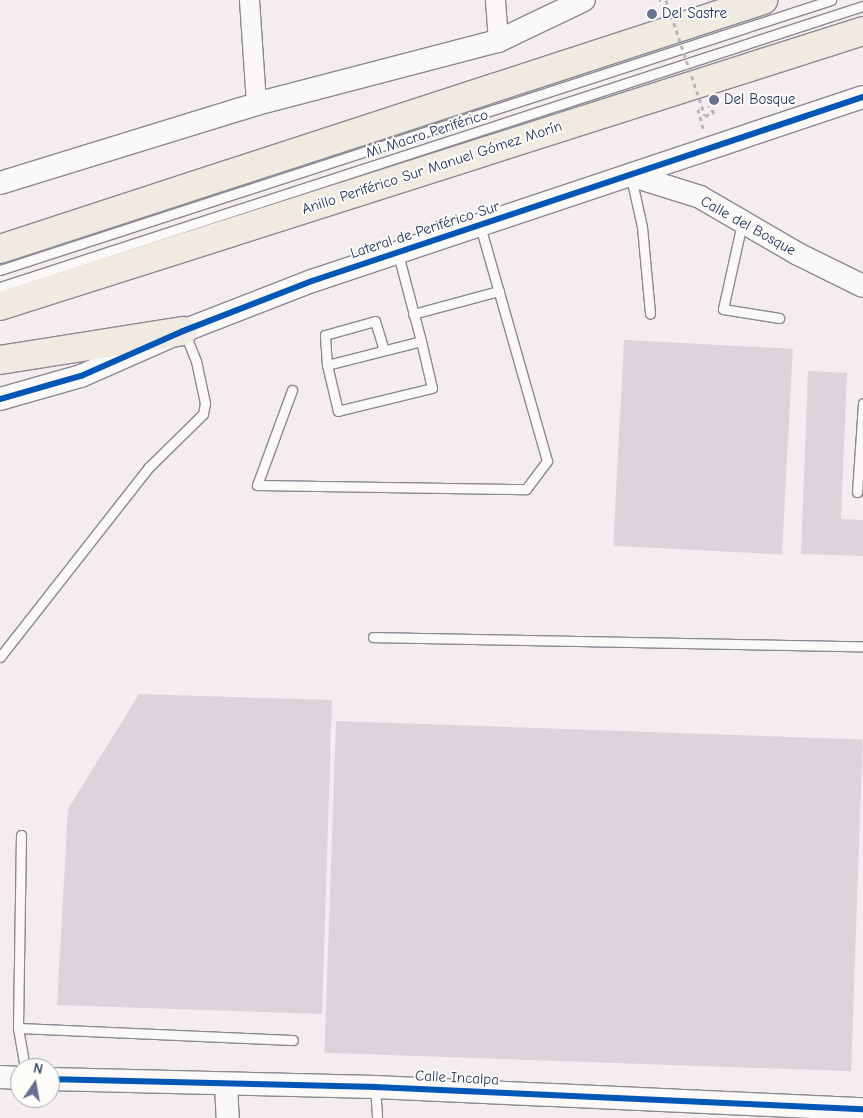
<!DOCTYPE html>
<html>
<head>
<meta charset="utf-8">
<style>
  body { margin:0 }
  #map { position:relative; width:863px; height:1118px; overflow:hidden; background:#f4ecee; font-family:"Comic Neue",sans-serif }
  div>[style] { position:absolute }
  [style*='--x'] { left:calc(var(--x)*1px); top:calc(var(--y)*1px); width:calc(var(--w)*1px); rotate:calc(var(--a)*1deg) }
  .building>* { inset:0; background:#dfd3db; transform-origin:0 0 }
  .path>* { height:3px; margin-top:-1.5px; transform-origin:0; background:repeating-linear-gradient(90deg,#b5b6bc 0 4px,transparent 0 8px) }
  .roads { filter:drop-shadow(1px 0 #898993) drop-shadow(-1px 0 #898993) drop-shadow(0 1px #898993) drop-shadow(0 -1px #898993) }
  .service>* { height:9px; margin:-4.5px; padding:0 4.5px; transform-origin:4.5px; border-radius:4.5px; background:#faf9f7 }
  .minor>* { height:19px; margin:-9.5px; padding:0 9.5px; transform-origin:9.5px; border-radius:9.5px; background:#faf9f7 }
  .tertiary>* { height:22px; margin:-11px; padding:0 11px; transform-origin:11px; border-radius:11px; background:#faf9f7 }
  .trunk>* { height:28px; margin:-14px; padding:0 14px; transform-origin:14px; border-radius:14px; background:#f0eae1 }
  .path-bridge>* { height:3px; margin-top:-1.5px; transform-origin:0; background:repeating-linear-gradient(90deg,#b5b6bc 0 4px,transparent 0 8px) }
  .cycleway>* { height:6px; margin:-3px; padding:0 3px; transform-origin:3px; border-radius:3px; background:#0057b8 }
  .dots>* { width:14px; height:14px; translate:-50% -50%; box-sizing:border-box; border:2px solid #fdfcf7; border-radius:50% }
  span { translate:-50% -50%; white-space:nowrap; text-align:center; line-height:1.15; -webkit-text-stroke:4px #fdfcf7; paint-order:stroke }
  .poi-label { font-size:15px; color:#1b2f5e }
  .left { translate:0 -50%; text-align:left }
  .street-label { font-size:15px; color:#1b2f5e }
  .north { position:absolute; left:10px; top:1058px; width:50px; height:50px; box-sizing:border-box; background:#fdfcf7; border:1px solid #a3aaba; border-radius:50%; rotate:12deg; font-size:14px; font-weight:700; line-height:20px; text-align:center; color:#1b2f5e }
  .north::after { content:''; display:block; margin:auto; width:18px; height:22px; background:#677190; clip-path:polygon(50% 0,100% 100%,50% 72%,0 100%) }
</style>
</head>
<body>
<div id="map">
  <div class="building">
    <i style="left:624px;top:340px;width:169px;height:206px;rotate:3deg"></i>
    <i style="clip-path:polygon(808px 371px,847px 373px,841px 519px,863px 520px,863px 556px,801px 554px)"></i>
    <i style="clip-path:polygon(139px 694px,332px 700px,322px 1014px,57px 1005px,68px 809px)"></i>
    <i style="left:336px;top:721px;width:527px;height:332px;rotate:2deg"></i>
  </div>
  <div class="path">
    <i style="--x:659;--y:0;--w:2;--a:0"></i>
    <i style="--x:698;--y:109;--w:20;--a:75"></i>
    <i style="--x:705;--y:116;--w:9;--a:-18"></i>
    <i style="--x:714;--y:113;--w:9;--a:-126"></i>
  </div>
  <div class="roads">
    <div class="service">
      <i style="--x:631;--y:177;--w:51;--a:77.6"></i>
      <i style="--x:642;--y:227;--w:87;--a:84.7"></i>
      <i style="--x:742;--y:223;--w:88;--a:102.5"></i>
      <i style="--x:723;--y:309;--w:57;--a:9.1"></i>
      <i style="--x:398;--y:254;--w:90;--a:75.2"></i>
      <i style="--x:421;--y:341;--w:48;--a:76.8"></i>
      <i style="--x:432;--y:388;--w:97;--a:166.3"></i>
      <i style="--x:338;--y:411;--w:47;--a:-103.4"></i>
      <i style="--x:327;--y:365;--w:97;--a:-14.3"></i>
      <i style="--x:0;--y:270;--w:874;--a:-18"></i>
      <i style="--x:0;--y:287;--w:908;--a:-18.04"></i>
      <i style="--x:413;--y:314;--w:89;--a:-15"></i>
      <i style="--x:327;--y:365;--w:30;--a:-94"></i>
      <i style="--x:325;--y:335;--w:52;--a:-15.6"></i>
      <i style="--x:375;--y:321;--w:30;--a:73"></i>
      <i style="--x:292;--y:390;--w:101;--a:110.2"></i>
      <i style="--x:257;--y:485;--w:269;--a:0.9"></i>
      <i style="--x:526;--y:489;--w:35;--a:-53"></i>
      <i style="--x:547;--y:461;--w:244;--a:-105.9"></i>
      <i style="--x:857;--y:492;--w:89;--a:-86.1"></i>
      <i style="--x:373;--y:637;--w:490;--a:1.1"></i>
      <i style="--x:0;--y:657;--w:240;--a:-51.9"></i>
      <i style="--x:148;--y:468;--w:77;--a:-44.5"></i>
      <i style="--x:203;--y:414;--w:11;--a:-80"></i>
      <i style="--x:205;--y:403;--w:43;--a:-102.1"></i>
      <i style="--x:196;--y:361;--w:31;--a:-112"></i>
      <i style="--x:21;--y:835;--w:193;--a:90.9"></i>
      <i style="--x:18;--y:1028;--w:41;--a:80.1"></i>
      <i style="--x:18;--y:1028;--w:275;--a:2.5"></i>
      <i style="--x:375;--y:1087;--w:31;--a:86"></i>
    </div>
    <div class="minor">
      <i style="--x:249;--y:0;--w:104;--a:86.1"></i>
      <i style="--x:495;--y:0;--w:41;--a:85.8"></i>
    </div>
    <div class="tertiary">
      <i style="--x:630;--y:175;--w:73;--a:17.4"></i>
      <i style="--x:700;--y:197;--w:113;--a:30.2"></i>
      <i style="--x:798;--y:254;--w:72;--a:26.2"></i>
      <i style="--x:0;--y:183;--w:268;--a:-17.1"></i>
      <i style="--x:256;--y:104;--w:250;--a:-14.6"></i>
      <i style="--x:498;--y:41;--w:95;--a:-25.5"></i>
      <i style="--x:0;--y:399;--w:84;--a:-15.9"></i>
      <i style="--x:81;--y:376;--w:111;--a:-23.8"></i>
      <i style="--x:183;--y:331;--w:138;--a:-21.2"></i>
      <i style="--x:312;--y:281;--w:581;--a:-18.47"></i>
      <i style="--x:0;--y:1077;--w:20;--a:3"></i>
      <i style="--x:50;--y:1079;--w:325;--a:1.4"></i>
      <i style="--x:375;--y:1087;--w:488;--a:2.6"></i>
      <i style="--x:226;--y:1085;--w:33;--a:87"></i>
    </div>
    <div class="trunk">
      <i style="--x:0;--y:249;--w:803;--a:-18.07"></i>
      <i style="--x:0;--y:306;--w:906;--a:-17.67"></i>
      <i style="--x:0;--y:360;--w:185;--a:-9"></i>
    </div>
  </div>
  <div class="path-bridge">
    <i style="--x:666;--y:0;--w:122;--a:71.4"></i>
  </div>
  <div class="cycleway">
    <i style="--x:0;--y:399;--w:84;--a:-15.9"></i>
    <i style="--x:81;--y:376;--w:111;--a:-23.8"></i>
    <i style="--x:183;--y:331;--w:138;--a:-21.2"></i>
    <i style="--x:312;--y:281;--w:581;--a:-18.47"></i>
    <i style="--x:50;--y:1079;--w:325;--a:1.4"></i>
    <i style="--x:375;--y:1087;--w:488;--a:2.6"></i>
  </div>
  <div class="dots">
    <i style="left:652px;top:14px;background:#677190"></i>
    <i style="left:714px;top:100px;background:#677190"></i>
  </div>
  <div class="poi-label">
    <span class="left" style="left:662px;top:14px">Del Sastre</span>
    <span class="left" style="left:724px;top:100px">Del Bosque</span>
  </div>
  <div class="street-label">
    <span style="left:427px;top:134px;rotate:-18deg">Mi Macro Periférico</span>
    <span style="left:432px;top:168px;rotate:-18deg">Anillo Periférico Sur Manuel Gómez Morín</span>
    <span style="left:748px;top:226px;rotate:29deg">Calle del Bosque</span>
    <span style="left:425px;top:230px;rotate:-18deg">Lateral de Periférico Sur</span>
    <span style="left:457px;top:1078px;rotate:3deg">Calle Incalpa</span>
  </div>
  <div class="north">N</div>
</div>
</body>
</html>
